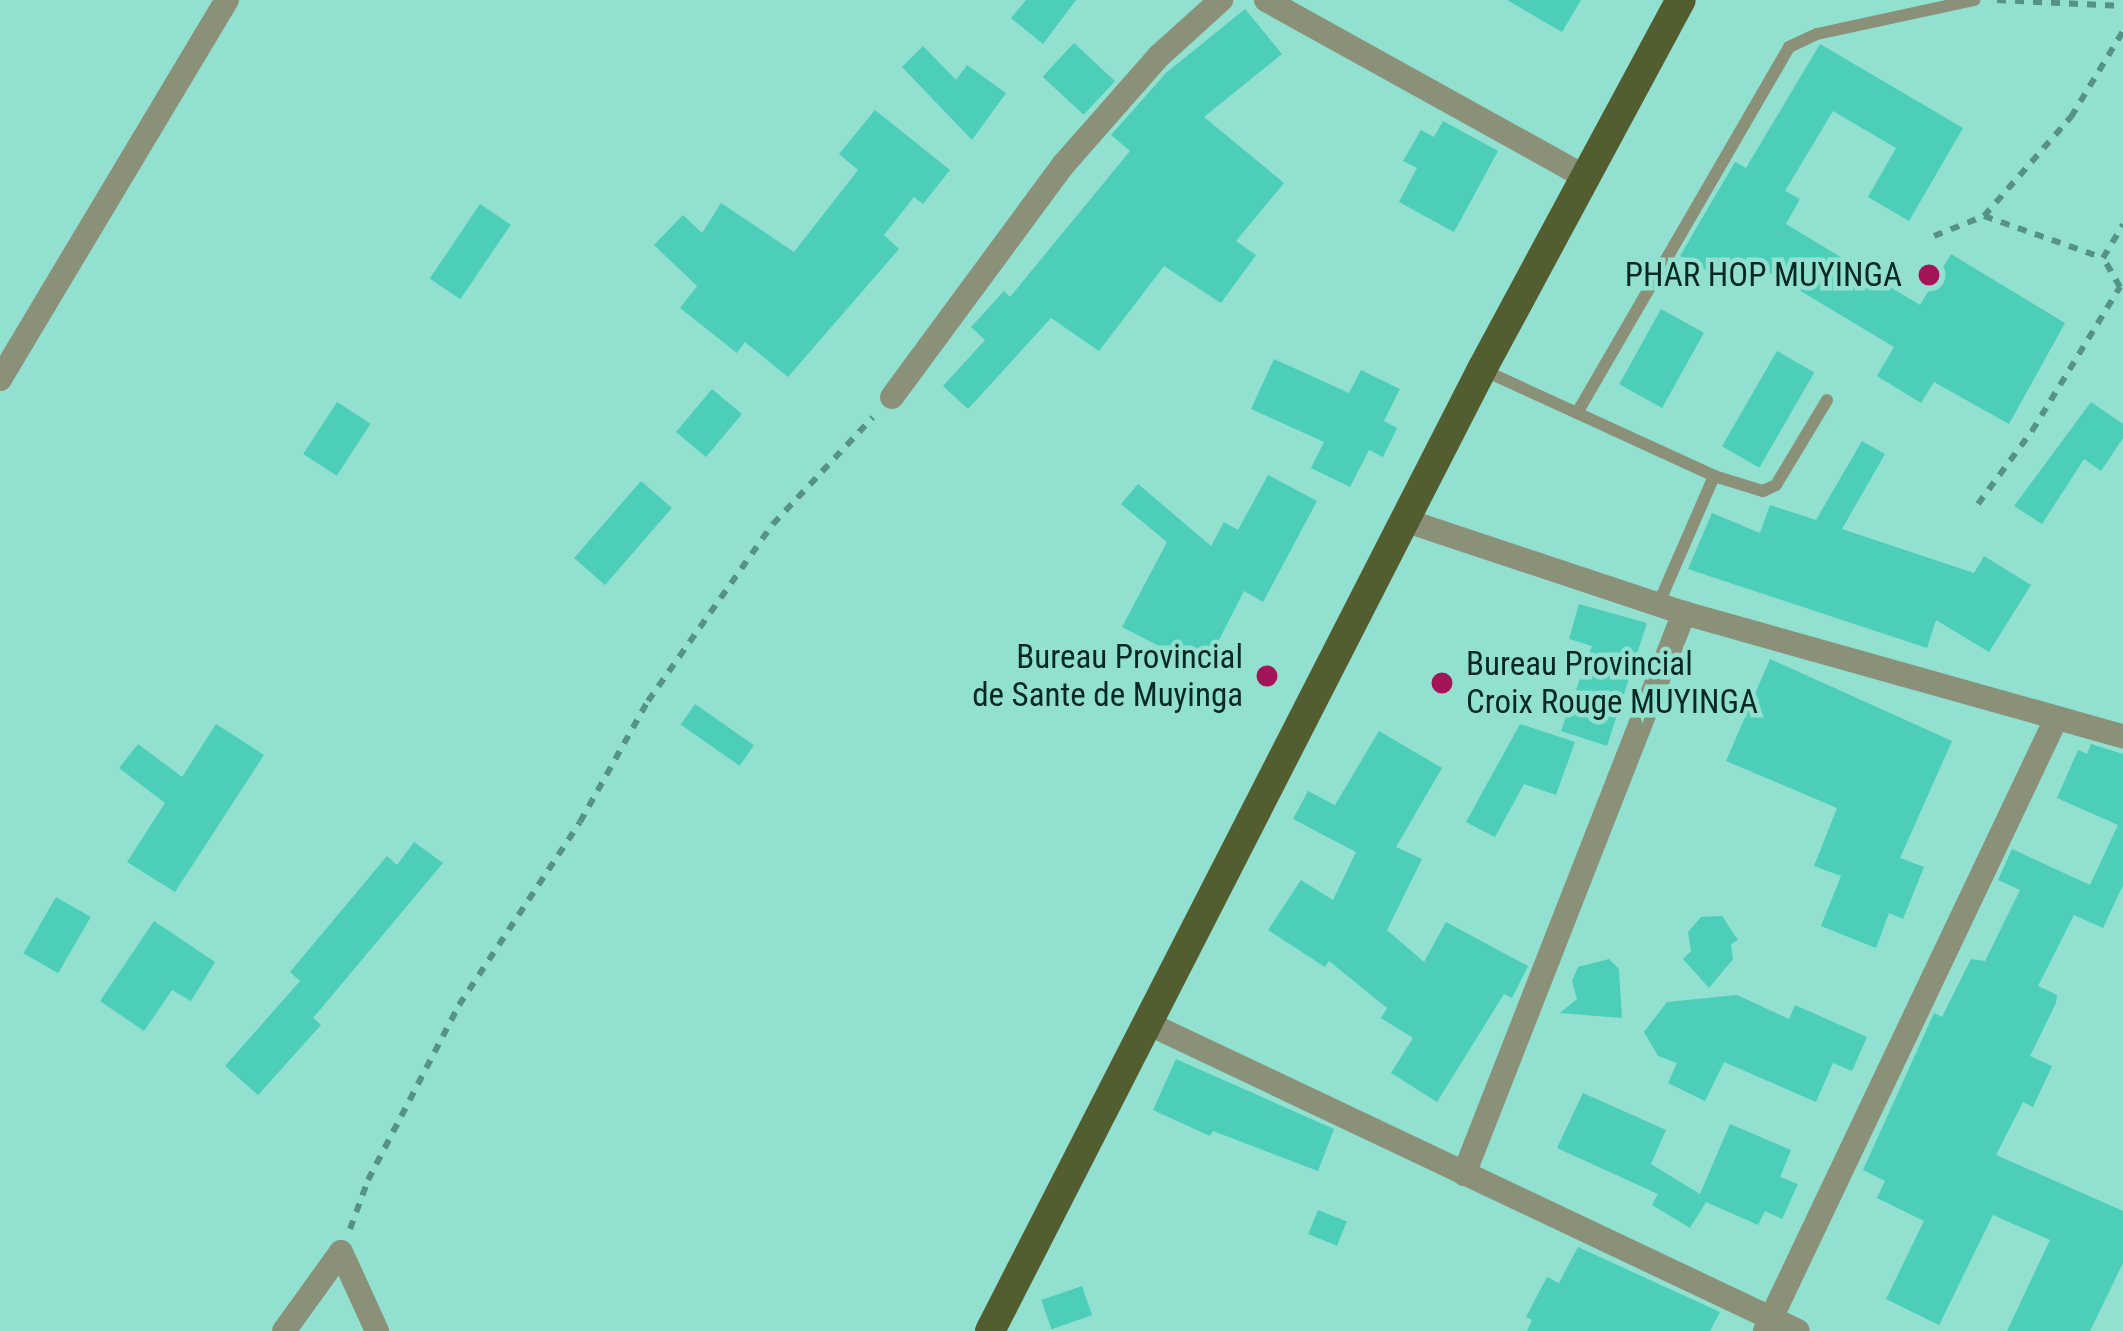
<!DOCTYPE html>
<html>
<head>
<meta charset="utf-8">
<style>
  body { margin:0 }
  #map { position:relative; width:2123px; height:1331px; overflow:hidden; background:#91e0d0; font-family:"Roboto Condensed",sans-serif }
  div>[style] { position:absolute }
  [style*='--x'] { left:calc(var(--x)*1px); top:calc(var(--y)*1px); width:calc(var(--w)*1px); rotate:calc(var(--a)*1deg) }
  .building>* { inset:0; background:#4cceb9; transform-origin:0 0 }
  .path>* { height:6px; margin-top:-3px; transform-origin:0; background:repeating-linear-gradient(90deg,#569287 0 9px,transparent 0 18px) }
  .service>* { height:12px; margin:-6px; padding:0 6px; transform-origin:6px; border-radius:6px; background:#8a9178 }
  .minor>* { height:24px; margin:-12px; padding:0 12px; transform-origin:12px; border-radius:12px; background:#8a9178 }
  .primary>* { height:30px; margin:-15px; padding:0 15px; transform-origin:15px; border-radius:15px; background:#535e30 }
  .dots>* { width:33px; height:33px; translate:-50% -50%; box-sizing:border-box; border:6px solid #91e0d0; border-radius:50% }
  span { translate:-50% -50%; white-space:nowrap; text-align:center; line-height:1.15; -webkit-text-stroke:9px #91e0d0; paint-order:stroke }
  .poi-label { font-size:33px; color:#062924 }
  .right { translate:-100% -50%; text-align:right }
  .left { translate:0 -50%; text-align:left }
</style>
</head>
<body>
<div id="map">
  <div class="building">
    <i style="clip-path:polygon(1026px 0,1076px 0,1043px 44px,1011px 18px)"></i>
    <i style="clip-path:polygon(1507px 0,1581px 0,1562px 32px)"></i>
    <i style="clip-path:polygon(1245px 9px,1282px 54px,1204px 117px,1284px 183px,1236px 241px,1256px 255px,1221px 303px,1164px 266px,1099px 351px,1051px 318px,968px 409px,943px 386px,985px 340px,971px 327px,1004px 291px,1010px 297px,1130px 151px,1111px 135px,1166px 73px)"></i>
    <i style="left:1074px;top:43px;width:56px;height:46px;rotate:43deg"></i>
    <i style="clip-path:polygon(1820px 44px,1963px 128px,1909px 221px,1868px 197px,1896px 148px,1833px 111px,1785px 191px,1800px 199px,1786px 224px,1920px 305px,1951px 254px,2065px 323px,2009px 424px,1934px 382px,1921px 403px,1877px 376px,1894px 347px,1762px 268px,1737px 257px,1725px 280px,1680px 256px,1735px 162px,1746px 168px)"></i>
    <i style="clip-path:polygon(923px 46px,956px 80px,967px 65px,1006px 93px,972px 140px,902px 67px)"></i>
    <i style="clip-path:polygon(875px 110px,950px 170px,923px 204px,914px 197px,884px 235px,899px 249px,788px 377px,745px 342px,737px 353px,680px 308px,697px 286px,654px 245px,683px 215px,702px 233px,721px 203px,794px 252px,858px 170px,839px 154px)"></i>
    <i style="clip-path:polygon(1443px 121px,1498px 151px,1454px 232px,1399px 202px,1417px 168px,1403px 161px,1421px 130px,1434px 137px)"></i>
    <i style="left:480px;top:204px;width:37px;height:90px;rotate:34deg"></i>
    <i style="left:1661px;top:309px;width:49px;height:86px;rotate:29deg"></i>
    <i style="left:1777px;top:351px;width:43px;height:110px;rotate:30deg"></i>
    <i style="clip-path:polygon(1274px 359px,1349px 393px,1361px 370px,1400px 389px,1384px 421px,1397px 428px,1383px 457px,1369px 450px,1350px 487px,1311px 468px,1324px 442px,1251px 409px)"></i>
    <i style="left:712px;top:389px;width:39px;height:56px;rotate:40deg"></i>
    <i style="left:337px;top:402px;width:40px;height:62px;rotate:33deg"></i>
    <i style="clip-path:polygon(2091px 402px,2123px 424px,2123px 438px,2101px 471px,2084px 459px,2042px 524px,2014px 506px)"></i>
    <i style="clip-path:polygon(1862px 441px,1885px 454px,1842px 529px,1974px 573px,1984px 556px,2031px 585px,1989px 652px,1936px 620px,1927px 648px,1688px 569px,1712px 513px,1760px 533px,1770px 505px,1816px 520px)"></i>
    <i style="clip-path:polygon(1268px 475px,1317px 501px,1263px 602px,1244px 591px,1204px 669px,1122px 627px,1167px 542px,1121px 504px,1138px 484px,1211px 546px,1224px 522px,1238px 530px)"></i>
    <i style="left:641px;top:481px;width:41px;height:102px;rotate:41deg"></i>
    <i style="clip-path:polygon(1579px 604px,1647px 623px,1607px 746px,1561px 731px,1592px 646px,1569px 639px)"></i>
    <i style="clip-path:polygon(1770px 659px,1952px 741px,1900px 858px,1924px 867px,1903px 919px,1889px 913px,1876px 948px,1821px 926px,1841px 876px,1814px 866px,1837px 808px,1726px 761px)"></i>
    <i style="left:695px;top:704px;width:72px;height:25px;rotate:35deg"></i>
    <i style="clip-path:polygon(216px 724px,264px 755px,175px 892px,127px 862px,165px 803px,119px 768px,138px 744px,182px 777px)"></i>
    <i style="clip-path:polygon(1520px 724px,1575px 742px,1556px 795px,1524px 784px,1495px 837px,1466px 822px)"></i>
    <i style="clip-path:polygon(1379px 731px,1442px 768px,1396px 847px,1422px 859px,1387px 930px,1424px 962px,1446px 922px,1528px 966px,1512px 998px,1504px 994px,1437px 1102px,1391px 1073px,1413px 1038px,1381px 1018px,1387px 1008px,1329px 961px,1325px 967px,1268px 930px,1301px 880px,1333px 900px,1356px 852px,1293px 819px,1308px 791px,1335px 805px)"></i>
    <i style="clip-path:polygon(2091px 744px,2123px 754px,2123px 885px,2103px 928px,2074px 915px,2038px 986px,2057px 995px,2056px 1003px,2030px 1056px,2052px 1066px,2033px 1107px,2023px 1102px,1996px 1155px,2123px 1211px,2123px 1263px,2090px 1331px,2007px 1331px,2050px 1240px,1993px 1215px,1939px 1325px,1886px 1299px,1924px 1221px,1877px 1198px,1885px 1181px,1863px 1170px,1934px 1013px,1942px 1017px,1971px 959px,1985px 961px,2020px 890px,1998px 880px,2012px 849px,2090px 885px,2118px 825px,2057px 798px,2078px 750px,2087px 754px)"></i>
    <i style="clip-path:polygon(414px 842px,443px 863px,313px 1018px,321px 1025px,258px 1095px,225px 1066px,300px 981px,290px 972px,387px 856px,397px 865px)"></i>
    <i style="left:56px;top:897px;width:40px;height:65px;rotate:30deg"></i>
    <i style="clip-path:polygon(1722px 916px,1738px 940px,1731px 944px,1733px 959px,1709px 988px,1683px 959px,1691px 951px,1688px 932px,1701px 917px)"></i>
    <i style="clip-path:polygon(154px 921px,215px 962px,191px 1001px,172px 990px,144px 1031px,100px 1001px)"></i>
    <i style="clip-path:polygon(1609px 959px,1619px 969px,1622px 1018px,1560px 1013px,1577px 999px,1572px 981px,1578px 967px)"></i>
    <i style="clip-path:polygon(1737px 995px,1789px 1019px,1795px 1005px,1867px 1037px,1852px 1071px,1833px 1063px,1816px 1102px,1724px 1062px,1705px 1101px,1668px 1083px,1677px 1063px,1658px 1056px,1644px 1032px,1667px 1002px)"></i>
    <i style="clip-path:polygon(1176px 1059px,1334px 1129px,1318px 1171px,1213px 1131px,1210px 1136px,1153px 1110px)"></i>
    <i style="clip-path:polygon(1583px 1093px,1666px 1130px,1651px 1164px,1700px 1194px,1730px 1124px,1791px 1150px,1780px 1177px,1798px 1184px,1782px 1219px,1765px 1211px,1758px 1225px,1706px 1202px,1690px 1228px,1652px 1205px,1658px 1194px,1557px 1148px)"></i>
    <i style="left:1318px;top:1210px;width:31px;height:26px;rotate:22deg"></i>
    <i style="clip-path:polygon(1578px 1247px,1720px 1312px,1710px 1331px,1527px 1331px,1532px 1320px,1526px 1317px,1547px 1277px,1559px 1283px)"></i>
    <i style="left:1082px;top:1286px;width:31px;height:43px;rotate:71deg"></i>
  </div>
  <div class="path">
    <i style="--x:1997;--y:0;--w:126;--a:2.7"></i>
    <i style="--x:1984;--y:216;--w:132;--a:-48.7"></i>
    <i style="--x:2071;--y:117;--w:100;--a:-58.8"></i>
    <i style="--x:1934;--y:236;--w:54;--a:-21.8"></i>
    <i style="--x:1984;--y:216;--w:126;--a:19.4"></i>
    <i style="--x:1978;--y:504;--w:91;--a:-53.5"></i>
    <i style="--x:2032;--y:431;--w:169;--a:-58.6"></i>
    <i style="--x:2120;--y:287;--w:34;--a:-120"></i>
    <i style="--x:2103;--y:258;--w:39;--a:-59"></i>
    <i style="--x:350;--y:1229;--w:52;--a:-69.8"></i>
    <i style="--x:368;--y:1180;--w:197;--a:-62.5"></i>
    <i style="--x:459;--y:1005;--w:219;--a:-56.5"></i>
    <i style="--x:580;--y:822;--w:139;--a:-60.7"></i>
    <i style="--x:648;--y:701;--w:217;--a:-54.8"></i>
    <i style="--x:773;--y:524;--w:146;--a:-46.9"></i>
  </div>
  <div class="service">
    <i style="--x:1483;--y:370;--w:254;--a:24.6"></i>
    <i style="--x:1714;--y:476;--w:51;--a:17"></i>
    <i style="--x:1763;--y:491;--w:14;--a:-25"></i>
    <i style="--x:1776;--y:485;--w:99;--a:-59"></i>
    <i style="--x:1577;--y:413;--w:423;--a:-59.9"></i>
    <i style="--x:1789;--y:47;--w:31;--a:-25"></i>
    <i style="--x:1817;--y:34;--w:161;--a:-12.2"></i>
    <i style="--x:1658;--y:605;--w:141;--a:-66.5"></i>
  </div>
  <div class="minor">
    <i style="--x:1266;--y:0;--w:367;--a:29"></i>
    <i style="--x:0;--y:379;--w:442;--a:-59.1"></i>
    <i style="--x:892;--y:397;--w:290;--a:-53.6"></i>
    <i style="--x:1064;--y:164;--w:144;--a:-48.7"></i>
    <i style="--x:1159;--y:56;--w:84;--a:-42.1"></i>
    <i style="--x:1404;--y:520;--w:295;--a:18.4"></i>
    <i style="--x:1684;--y:613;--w:456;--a:15.7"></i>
    <i style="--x:1145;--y:1022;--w:722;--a:25.32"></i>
    <i style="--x:1464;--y:1174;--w:603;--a:-68.59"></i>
    <i style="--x:284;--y:1331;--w:97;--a:-54.2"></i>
    <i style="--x:341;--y:1252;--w:87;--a:65.5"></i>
    <i style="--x:1765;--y:1331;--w:678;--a:-64.57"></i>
  </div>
  <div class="primary">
    <i style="--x:990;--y:1331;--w:1081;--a:-62.91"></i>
    <i style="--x:1482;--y:369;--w:419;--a:-61.7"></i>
  </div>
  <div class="dots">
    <i style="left:1929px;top:275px;background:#a41558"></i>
    <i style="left:1267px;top:676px;background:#a41558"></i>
    <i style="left:1442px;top:683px;background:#a41558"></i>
  </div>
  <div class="poi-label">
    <span class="right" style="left:1902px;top:275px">PHAR HOP MUYINGA</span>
    <span class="right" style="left:1243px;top:676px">Bureau Provincial<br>de Sante de Muyinga</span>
    <span class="left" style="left:1466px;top:683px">Bureau Provincial<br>Croix Rouge MUYINGA</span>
  </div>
</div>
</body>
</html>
